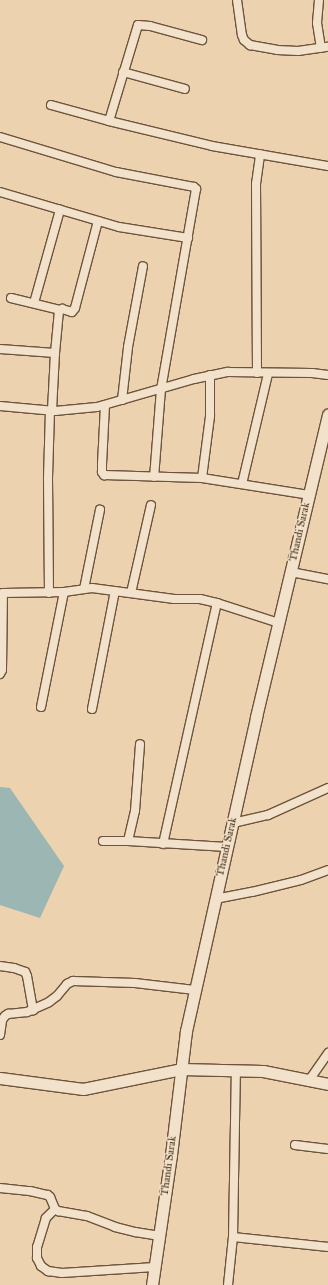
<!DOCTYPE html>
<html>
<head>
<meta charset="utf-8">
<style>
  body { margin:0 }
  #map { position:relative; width:328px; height:1285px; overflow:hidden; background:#edd2af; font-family:"IM FELL Great Primer",serif }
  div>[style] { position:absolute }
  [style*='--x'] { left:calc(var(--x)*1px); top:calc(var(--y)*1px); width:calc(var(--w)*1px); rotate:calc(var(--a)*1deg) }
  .water>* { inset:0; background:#9bb6b3 }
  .roads { filter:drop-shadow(1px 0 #6d543b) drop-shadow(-1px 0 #6d543b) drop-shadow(0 1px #6d543b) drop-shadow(0 -1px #6d543b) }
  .street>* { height:8px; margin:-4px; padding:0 4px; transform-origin:4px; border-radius:4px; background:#f3e2cb }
  .secondary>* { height:11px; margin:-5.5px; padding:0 5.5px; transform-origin:5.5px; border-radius:5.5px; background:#f3e2cb }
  span { translate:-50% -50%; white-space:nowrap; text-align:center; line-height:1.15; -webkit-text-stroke:3px #f3e2cb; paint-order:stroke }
  .street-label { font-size:11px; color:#422a14 }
</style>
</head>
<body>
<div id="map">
  <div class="water">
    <i style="clip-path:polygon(0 787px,10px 788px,64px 866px,40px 918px,0 905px)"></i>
  </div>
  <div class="roads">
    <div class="street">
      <i style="--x:237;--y:0;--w:35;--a:82"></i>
      <i style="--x:242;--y:35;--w:5;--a:68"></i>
      <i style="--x:244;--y:40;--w:8;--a:40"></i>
      <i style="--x:250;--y:45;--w:27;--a:10"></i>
      <i style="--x:277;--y:50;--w:21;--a:3"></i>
      <i style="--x:298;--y:51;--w:30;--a:-8"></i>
      <i style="--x:319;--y:0;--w:23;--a:95"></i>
      <i style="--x:317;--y:23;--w:25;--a:81"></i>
      <i style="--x:123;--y:72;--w:64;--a:15.3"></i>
      <i style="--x:51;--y:105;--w:60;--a:15.4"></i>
      <i style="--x:109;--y:121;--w:106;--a:13.6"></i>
      <i style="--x:212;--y:146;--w:118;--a:9.8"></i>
      <i style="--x:109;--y:121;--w:100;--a:-73.2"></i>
      <i style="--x:138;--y:25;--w:12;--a:5"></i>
      <i style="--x:150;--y:26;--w:54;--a:15.1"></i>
      <i style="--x:0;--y:137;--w:121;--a:16.8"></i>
      <i style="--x:116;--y:172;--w:79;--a:10.9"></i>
      <i style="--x:194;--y:187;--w:3;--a:45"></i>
      <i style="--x:196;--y:189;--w:203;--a:99.9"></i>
      <i style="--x:161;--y:389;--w:88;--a:94.5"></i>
      <i style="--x:0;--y:192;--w:124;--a:16.4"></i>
      <i style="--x:119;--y:227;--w:70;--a:9.1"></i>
      <i style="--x:11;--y:298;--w:50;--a:13.8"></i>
      <i style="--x:34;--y:303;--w:97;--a:-74.4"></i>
      <i style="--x:0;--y:349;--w:55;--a:4.2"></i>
      <i style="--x:55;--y:353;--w:58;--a:93"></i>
      <i style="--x:55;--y:353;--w:42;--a:-84.6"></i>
      <i style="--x:59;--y:311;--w:4;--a:-34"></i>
      <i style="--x:62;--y:309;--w:10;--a:17"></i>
      <i style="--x:72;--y:312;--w:5;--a:-53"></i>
      <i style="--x:75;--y:308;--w:90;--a:-75.2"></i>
      <i style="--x:257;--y:373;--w:189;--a:-90.3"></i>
      <i style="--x:256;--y:184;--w:30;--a:-82"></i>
      <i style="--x:122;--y:400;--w:53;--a:-83.5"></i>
      <i style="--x:128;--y:347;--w:82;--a:-79.5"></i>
      <i style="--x:105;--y:405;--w:59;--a:92.9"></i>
      <i style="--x:102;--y:464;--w:8;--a:90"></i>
      <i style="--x:102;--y:472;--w:4;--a:56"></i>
      <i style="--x:104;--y:475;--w:98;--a:1.8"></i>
      <i style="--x:202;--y:478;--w:108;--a:9"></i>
      <i style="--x:0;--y:406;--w:55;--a:5.2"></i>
      <i style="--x:55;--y:411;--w:42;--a:-5.4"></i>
      <i style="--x:97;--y:407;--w:101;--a:-16.1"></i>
      <i style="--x:194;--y:379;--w:35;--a:-12"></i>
      <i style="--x:228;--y:372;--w:84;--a:0.7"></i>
      <i style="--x:312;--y:373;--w:16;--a:7"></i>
      <i style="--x:202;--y:478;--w:63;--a:-82.6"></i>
      <i style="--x:210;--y:416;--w:41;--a:-90"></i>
      <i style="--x:242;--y:484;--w:113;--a:-76.7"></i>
      <i style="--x:291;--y:572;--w:38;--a:11"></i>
      <i style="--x:84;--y:589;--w:81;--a:-78.6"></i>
      <i style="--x:49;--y:593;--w:115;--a:-90.5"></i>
      <i style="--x:48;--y:478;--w:67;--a:-88.3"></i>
      <i style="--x:131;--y:593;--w:90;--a:-77.2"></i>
      <i style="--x:0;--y:674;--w:4;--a:-63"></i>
      <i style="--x:2;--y:670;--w:77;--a:-89.3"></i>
      <i style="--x:3;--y:593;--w:61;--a:-0.9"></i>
      <i style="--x:64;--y:592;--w:28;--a:-8"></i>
      <i style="--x:92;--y:588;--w:83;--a:7.6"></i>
      <i style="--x:174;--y:599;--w:26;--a:0"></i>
      <i style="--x:200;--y:599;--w:17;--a:13"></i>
      <i style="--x:217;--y:603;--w:65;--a:17.9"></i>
      <i style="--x:41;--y:707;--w:117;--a:-78.7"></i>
      <i style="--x:92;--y:709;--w:120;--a:-79"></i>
      <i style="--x:233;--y:823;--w:36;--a:-13"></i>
      <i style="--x:268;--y:815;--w:66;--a:-24.2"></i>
      <i style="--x:103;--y:841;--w:25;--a:0"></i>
      <i style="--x:128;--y:841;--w:99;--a:3.5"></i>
      <i style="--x:128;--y:841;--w:31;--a:-77"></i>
      <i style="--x:135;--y:811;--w:67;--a:-85.7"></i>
      <i style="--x:163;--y:844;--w:247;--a:-77.4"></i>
      <i style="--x:215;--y:899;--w:38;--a:-11"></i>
      <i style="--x:252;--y:892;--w:50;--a:-13.8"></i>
      <i style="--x:301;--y:880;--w:29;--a:-20"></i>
      <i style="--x:0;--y:966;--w:14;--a:8"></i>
      <i style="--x:14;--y:968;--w:12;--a:20"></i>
      <i style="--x:25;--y:972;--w:4;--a:63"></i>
      <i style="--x:27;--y:976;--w:35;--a:80"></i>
      <i style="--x:0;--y:1035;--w:15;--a:-82"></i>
      <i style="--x:2;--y:1020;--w:5;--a:-53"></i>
      <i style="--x:5;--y:1016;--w:4;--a:-34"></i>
      <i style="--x:8;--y:1014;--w:19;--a:-6"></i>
      <i style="--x:27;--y:1012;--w:24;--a:-24"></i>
      <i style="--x:49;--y:1002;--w:10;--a:-37"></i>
      <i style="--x:57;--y:996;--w:16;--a:-50"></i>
      <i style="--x:67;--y:984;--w:7;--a:-27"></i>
      <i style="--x:73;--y:981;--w:62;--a:1.8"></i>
      <i style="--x:135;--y:983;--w:60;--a:6.7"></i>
      <i style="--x:310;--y:1079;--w:32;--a:-55"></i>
      <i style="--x:295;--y:1145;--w:33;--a:7"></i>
      <i style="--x:0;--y:1188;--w:30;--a:6"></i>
      <i style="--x:30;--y:1191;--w:18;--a:13"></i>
      <i style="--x:48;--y:1195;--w:3;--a:45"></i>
      <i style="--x:50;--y:1197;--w:13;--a:67"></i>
      <i style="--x:55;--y:1209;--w:4;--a:34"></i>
      <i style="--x:58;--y:1211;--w:29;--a:10"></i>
      <i style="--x:87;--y:1216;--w:30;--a:21"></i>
      <i style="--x:115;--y:1227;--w:21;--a:14"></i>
      <i style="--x:135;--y:1232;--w:24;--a:9"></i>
      <i style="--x:55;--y:1209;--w:13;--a:135"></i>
      <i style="--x:46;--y:1218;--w:30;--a:107"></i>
      <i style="--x:37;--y:1247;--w:11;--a:90"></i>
      <i style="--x:37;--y:1258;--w:9;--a:63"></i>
      <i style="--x:41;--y:1266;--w:9;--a:36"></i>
      <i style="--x:48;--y:1271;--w:14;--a:8"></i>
      <i style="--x:62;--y:1273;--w:93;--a:-3.7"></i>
      <i style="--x:233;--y:1237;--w:96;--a:6"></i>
      <i style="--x:228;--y:1285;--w:48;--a:-84.1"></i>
      <i style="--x:233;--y:1237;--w:167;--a:-89"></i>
    </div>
    <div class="secondary">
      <i style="--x:0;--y:1078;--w:84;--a:7.5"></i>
      <i style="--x:83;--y:1089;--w:100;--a:-11.5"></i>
      <i style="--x:181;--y:1069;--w:82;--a:1.4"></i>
      <i style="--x:263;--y:1071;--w:66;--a:11.3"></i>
      <i style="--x:152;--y:1285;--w:131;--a:-81.7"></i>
      <i style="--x:171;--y:1155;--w:125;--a:-83.1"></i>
      <i style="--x:186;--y:1031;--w:322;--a:-77.4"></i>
      <i style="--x:256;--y:717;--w:311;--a:-76.6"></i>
    </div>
  </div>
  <div class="street-label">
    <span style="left:300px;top:532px;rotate:-77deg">Thandi Sarak</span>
    <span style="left:227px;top:847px;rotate:-77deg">Thandi Sarak</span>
    <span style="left:169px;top:1166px;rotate:-82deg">Thandi Sarak</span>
  </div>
</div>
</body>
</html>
